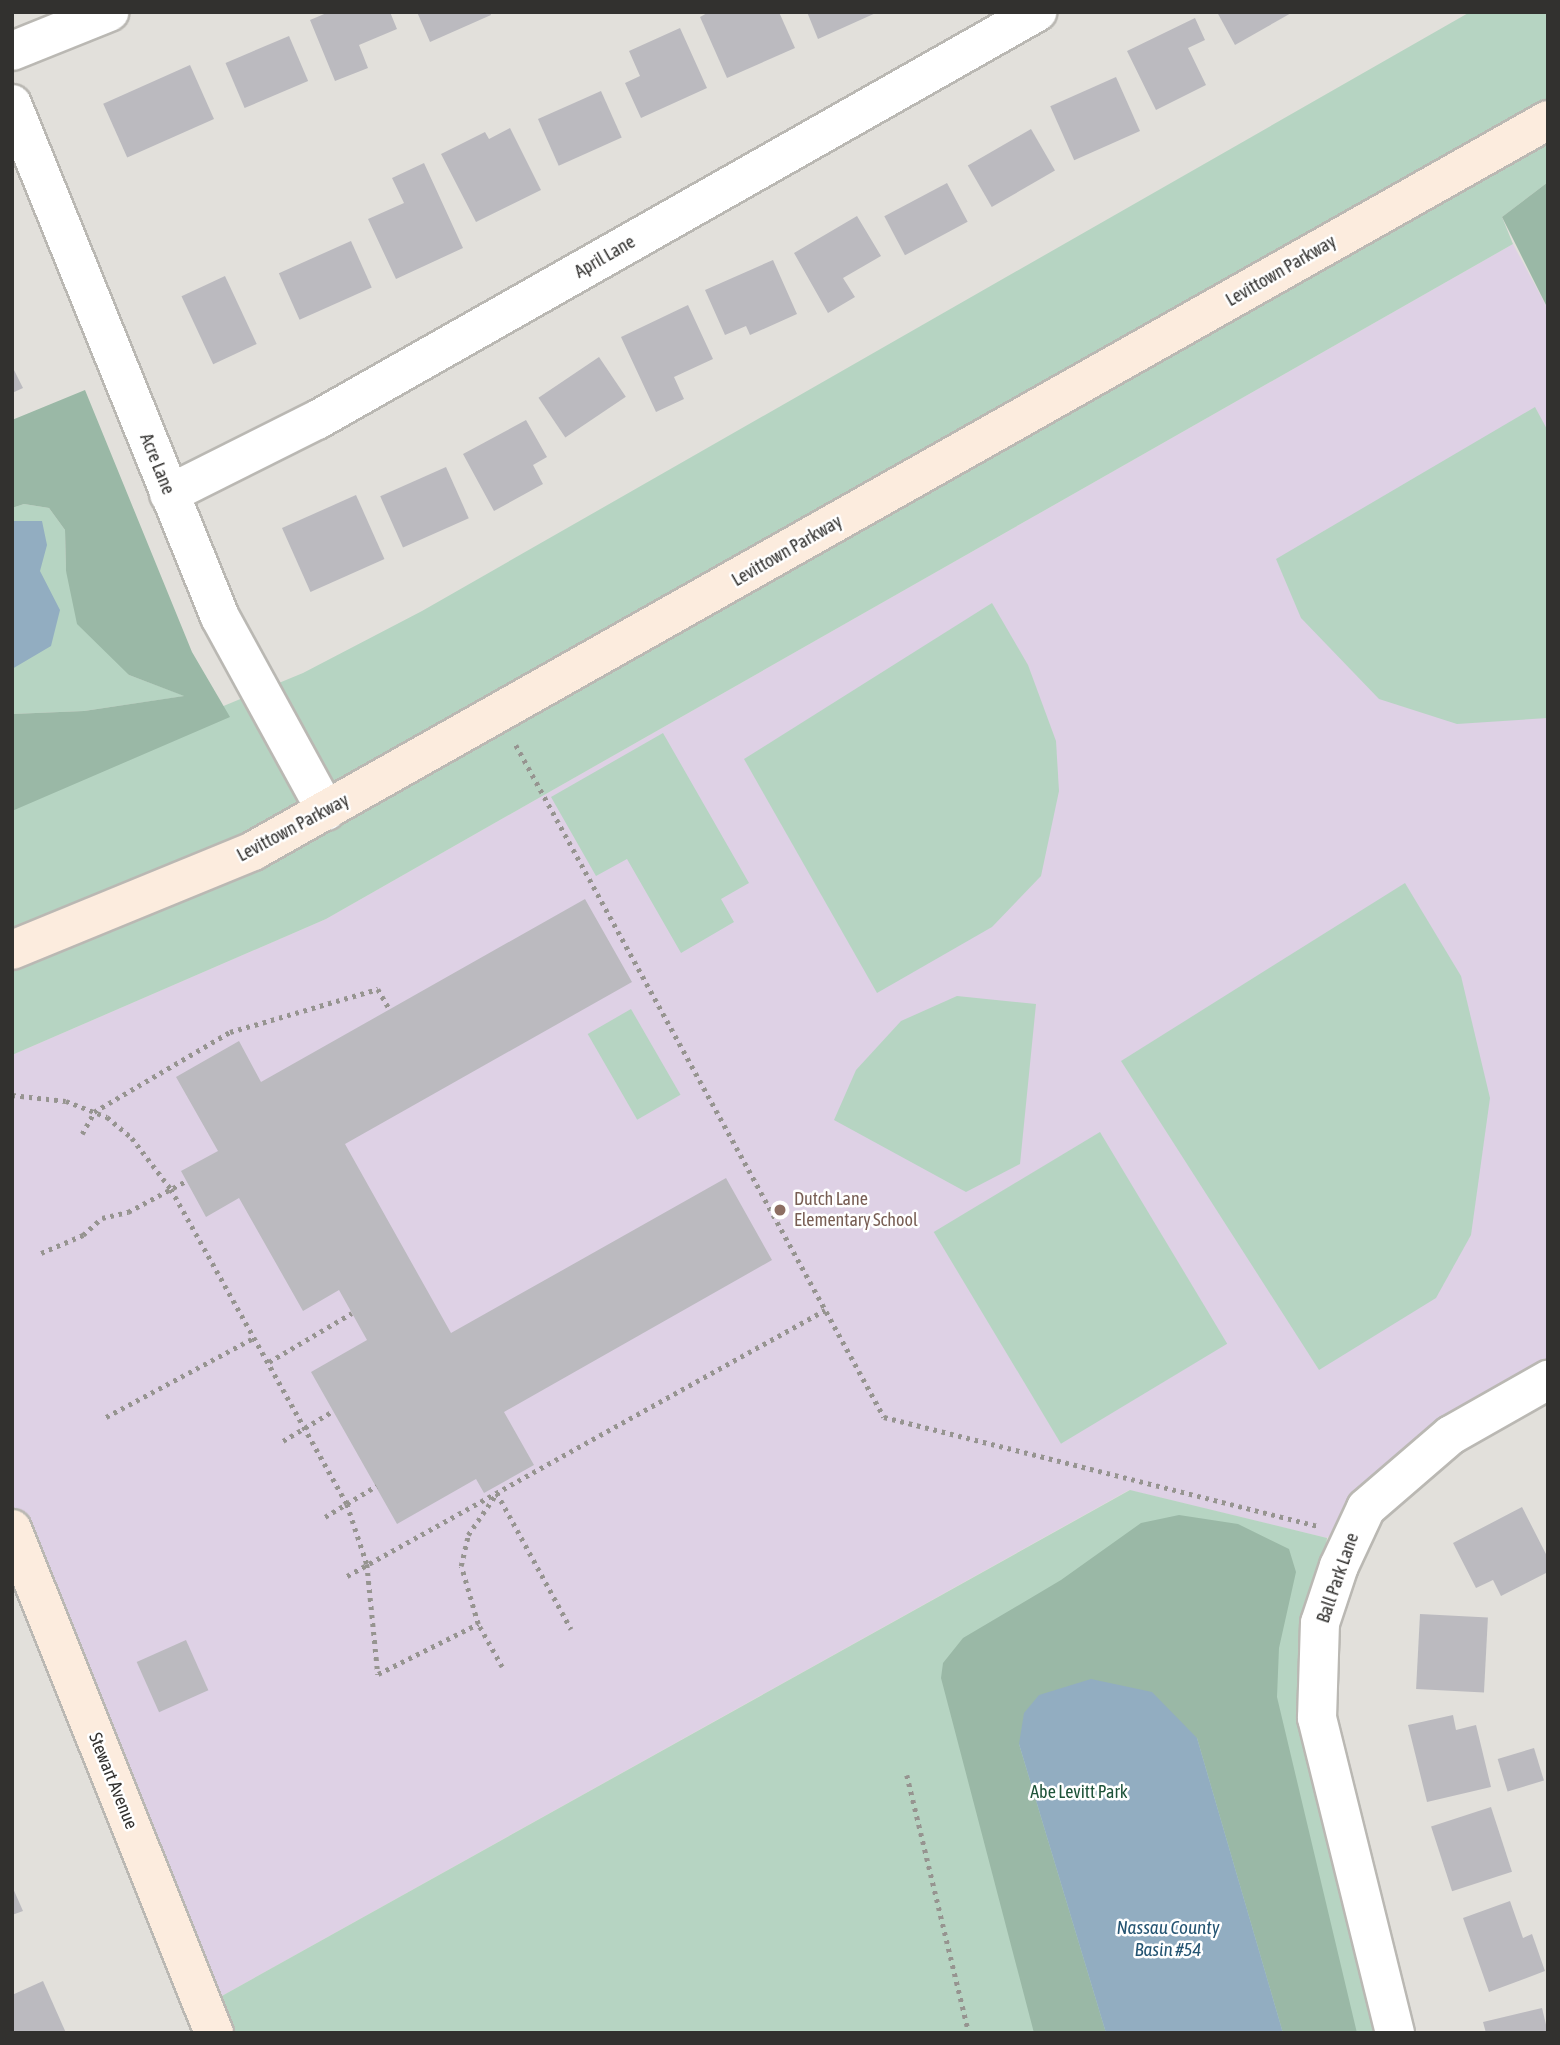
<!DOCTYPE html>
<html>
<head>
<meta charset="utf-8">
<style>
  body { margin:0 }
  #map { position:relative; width:1560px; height:2045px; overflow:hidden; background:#e2e0db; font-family:"Asap Condensed",sans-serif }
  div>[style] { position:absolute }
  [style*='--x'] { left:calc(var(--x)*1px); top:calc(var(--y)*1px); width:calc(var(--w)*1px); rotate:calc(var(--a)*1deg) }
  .education>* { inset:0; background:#ded1e5 }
  .green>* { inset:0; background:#b6d4c2; transform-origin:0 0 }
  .forest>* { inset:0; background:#9ab8a6 }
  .water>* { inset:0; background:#92adc1 }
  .building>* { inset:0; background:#bbbabf; transform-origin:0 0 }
  .path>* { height:4.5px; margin-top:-2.25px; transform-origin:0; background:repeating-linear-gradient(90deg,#969490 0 3.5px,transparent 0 8.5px) }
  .roads { filter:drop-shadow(2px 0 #bab8b3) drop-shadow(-2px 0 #bab8b3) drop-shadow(0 2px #bab8b3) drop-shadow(0 -2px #bab8b3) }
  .street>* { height:38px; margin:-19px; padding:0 19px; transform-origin:19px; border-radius:19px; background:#fff }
  .secondary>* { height:38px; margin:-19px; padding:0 19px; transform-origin:19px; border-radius:19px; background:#fcecde }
  .dots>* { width:19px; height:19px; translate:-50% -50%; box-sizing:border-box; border:4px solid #fff; border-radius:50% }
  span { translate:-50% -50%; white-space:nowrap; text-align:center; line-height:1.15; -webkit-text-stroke:5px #fff; paint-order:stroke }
  .street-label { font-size:18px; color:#32312f }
  .education-label { font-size:18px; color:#785e54 }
  .left { translate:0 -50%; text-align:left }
  .park-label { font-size:18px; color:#1e5339 }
  .water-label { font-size:19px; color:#245472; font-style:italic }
  .frame { position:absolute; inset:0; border:14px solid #32312f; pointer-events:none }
</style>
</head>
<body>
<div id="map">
  <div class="education">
    <i style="clip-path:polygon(1513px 244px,1548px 309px,1548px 1365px,1432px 1429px,1327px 1538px,1129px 1490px,220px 1997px,12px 1502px,12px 1055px,326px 919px)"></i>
  </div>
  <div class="green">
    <i style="clip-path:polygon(1470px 12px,1548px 12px,1548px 182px,1502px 217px,1513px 244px,326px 919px,12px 1055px,12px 794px,303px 673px,422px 611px)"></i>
    <i style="clip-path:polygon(1535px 407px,1548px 431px,1548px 718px,1457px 724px,1379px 699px,1301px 618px,1276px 559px)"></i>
    <i style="clip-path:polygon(24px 504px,49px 508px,65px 530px,66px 571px,129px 675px,185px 696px,84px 711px,12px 714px,12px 508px)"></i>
    <i style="clip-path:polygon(992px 603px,1028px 665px,1056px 741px,1059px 791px,1041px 876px,992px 927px,877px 993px,744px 759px)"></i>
    <i style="clip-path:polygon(663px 733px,749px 883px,721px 899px,734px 922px,681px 953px,627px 859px,596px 876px,551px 797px)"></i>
    <i style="clip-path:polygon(1405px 883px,1461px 976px,1490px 1098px,1471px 1235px,1436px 1298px,1319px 1370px,1121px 1061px)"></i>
    <i style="clip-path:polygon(957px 996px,1036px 1004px,1020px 1164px,966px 1192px,834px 1120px,856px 1070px,901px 1021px)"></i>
    <i style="left:631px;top:1009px;width:99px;height:50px;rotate:60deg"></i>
    <i style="left:1100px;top:1132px;width:247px;height:194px;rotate:59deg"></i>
    <i style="clip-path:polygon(1130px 1490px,1327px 1538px,1305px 1711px,1385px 2033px,229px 2033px,220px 1997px)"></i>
  </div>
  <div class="forest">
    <i style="clip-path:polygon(1548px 182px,1548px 309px,1502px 217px)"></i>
    <i style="clip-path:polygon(85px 390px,192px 652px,230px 717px,12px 811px,12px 714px,84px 711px,184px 696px,129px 675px,77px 624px,66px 571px,65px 530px,49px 508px,24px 504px,12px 508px,12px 420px)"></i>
    <i style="clip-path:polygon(1179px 1515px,1238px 1524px,1289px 1549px,1296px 1572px,1279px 1648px,1277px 1697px,1357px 2033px,1283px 2033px,1197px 1738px,1019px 1744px,1106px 2033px,1034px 2033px,941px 1678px,943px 1663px,963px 1638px,1061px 1580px,1141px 1523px)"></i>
  </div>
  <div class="water">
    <i style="clip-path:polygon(12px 521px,42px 521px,47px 545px,40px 571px,60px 610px,51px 646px,12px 669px)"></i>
    <i style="clip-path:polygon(1091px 1679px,1152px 1692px,1197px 1738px,1283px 2033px,1106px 2033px,1019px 1744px,1024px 1713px,1039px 1695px)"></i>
  </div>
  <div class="building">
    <i style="clip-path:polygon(329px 12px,390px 12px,397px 29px,359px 45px,368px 68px,335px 81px,310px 20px)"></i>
    <i style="clip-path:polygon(417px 12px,490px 12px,491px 15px,430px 42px)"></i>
    <i style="clip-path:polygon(709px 12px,779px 12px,795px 48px,727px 78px,700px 17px)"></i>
    <i style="clip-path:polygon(807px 12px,878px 12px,818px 39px)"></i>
    <i style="clip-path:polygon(1217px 12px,1293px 12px,1235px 45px)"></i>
    <i style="clip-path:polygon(1195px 18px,1205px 40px,1188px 48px,1206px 85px,1156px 110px,1127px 51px)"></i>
    <i style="clip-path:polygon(680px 28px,707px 88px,641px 118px,625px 83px,640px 76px,629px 51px)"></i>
    <i style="left:289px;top:36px;width:49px;height:69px;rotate:67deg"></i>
    <i style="left:190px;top:65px;width:59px;height:95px;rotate:66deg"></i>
    <i style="left:1116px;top:77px;width:59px;height:72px;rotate:66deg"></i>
    <i style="left:601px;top:91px;width:51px;height:69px;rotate:66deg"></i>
    <i style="clip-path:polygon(510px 128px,541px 190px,476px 222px,441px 154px,485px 132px,489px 139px)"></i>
    <i style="left:1031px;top:129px;width:48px;height:73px;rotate:60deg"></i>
    <i style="clip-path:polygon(424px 163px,463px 248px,396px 279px,368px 219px,404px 203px,392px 178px)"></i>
    <i style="left:947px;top:183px;width:44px;height:71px;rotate:62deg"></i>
    <i style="clip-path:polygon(857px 216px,881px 256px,843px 278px,855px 297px,828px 313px,794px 253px)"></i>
    <i style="left:351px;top:241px;width:51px;height:79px;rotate:66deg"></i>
    <i style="clip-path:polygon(773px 260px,797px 314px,750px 335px,746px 326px,725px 335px,705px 290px)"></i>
    <i style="left:225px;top:276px;width:75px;height:48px;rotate:65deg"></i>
    <i style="clip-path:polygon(688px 305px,713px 359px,674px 377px,684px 399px,656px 412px,621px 337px)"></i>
    <i style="left:599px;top:357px;width:48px;height:73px;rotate:56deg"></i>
    <i style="clip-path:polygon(12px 366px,23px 388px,12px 393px)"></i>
    <i style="clip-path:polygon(526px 420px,547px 457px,533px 465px,543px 484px,494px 511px,463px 454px)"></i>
    <i style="left:446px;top:467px;width:56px;height:72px;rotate:66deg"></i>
    <i style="left:356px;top:495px;width:70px;height:81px;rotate:66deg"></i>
    <i style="clip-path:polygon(585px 899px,632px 982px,345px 1144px,451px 1333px,726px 1178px,772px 1260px,504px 1412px,534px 1465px,484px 1493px,476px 1479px,397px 1524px,311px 1372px,367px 1340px,339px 1290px,303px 1311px,239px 1198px,206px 1217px,181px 1171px,218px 1151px,176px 1077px,239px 1041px,261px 1082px)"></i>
    <i style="clip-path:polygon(1522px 1507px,1548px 1558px,1548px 1572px,1501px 1596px,1493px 1580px,1476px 1588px,1453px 1543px)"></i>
    <i style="left:1420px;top:1614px;width:68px;height:75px;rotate:3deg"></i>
    <i style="left:186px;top:1640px;width:55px;height:54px;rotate:66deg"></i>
    <i style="clip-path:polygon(1453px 1715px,1456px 1730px,1476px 1725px,1491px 1787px,1427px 1802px,1408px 1725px)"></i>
    <i style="left:1534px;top:1748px;width:34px;height:38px;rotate:73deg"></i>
    <i style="left:1491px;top:1807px;width:68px;height:63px;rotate:72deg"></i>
    <i style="clip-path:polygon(12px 1886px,23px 1911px,12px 1915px)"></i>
    <i style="clip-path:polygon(1510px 1901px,1523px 1938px,1532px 1934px,1545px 1971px,1489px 1992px,1463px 1918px)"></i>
    <i style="clip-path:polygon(43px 1981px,66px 2033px,12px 2033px,12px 1995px)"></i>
    <i style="clip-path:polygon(1542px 2008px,1548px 2033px,1486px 2033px,1483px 2022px)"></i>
  </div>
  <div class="path">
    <i style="--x:516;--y:745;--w:766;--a:61.29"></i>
    <i style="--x:884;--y:1417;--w:447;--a:14.1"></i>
    <i style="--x:12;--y:1095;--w:54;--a:6.3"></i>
    <i style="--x:66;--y:1101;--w:44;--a:21.3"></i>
    <i style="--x:107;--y:1117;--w:33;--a:40"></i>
    <i style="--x:132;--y:1138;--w:64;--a:52.6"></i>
    <i style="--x:171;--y:1189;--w:361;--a:60.8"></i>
    <i style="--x:347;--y:1504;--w:63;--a:71.6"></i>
    <i style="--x:367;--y:1564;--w:111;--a:84.3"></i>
    <i style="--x:378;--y:1674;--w:112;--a:-26.6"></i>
    <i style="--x:82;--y:1134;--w:25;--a:-61"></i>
    <i style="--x:94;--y:1112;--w:158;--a:-30.5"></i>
    <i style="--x:230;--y:1032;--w:154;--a:-16.2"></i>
    <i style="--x:378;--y:989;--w:24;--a:60"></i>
    <i style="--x:41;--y:1253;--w:46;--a:-23.2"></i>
    <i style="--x:83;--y:1235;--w:25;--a:-42"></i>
    <i style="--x:102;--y:1218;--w:27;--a:-13"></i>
    <i style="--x:128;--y:1212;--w:66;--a:-28.1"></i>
    <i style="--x:269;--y:1362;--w:96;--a:-30.6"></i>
    <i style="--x:106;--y:1417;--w:169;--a:-28.2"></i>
    <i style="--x:283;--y:1441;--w:58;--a:-31"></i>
    <i style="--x:325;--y:1517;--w:60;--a:-31.3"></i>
    <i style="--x:347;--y:1576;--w:547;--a:-29.1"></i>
    <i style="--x:502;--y:1667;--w:49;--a:-119.2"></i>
    <i style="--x:478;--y:1624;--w:60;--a:-106.3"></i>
    <i style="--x:461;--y:1566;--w:32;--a:-77"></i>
    <i style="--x:468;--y:1535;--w:51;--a:-55.4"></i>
    <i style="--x:497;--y:1493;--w:155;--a:61.4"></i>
    <i style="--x:907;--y:1775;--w:265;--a:76.5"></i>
  </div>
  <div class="roads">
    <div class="street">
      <i style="--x:12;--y:51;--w:105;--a:-21.9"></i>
      <i style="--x:12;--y:104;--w:554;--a:67.93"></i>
      <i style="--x:220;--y:617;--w:221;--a:61.3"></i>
      <i style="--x:169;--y:494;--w:165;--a:-26.6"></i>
      <i style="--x:317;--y:420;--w:828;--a:-29.54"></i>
      <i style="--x:1395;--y:2033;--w:325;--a:-103.9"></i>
      <i style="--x:1317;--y:1718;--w:95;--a:-88.2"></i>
      <i style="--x:1320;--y:1623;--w:60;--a:-71.6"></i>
      <i style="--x:1339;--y:1566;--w:64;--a:-65"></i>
      <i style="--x:1366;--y:1508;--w:112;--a:-40.7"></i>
      <i style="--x:1451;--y:1435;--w:112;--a:-29.6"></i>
    </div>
    <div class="secondary">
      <i style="--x:12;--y:950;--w:261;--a:-22.3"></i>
      <i style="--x:253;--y:851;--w:1487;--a:-29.44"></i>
      <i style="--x:12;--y:1529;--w:543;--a:68.16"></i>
    </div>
  </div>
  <div class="dots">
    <i style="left:780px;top:1210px;background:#8d6e63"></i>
  </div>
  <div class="street-label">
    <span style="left:605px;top:257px;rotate:-30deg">April Lane</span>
    <span style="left:1281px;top:271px;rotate:-30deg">Levittown Parkway</span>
    <span style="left:157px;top:464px;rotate:68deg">Acre Lane</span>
    <span style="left:787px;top:551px;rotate:-30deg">Levittown Parkway</span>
    <span style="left:293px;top:828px;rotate:-28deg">Levittown Parkway</span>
    <span style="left:1338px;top:1578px;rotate:-71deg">Ball Park Lane</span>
    <span style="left:113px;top:1781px;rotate:68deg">Stewart Avenue</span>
  </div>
  <div class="education-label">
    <span class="left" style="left:794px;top:1210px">Dutch Lane<br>Elementary School</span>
  </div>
  <div class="park-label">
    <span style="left:1079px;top:1792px">Abe Levitt Park</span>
  </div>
  <div class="water-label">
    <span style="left:1168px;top:1939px">Nassau County<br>Basin #54</span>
  </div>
  <div class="frame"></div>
</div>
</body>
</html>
